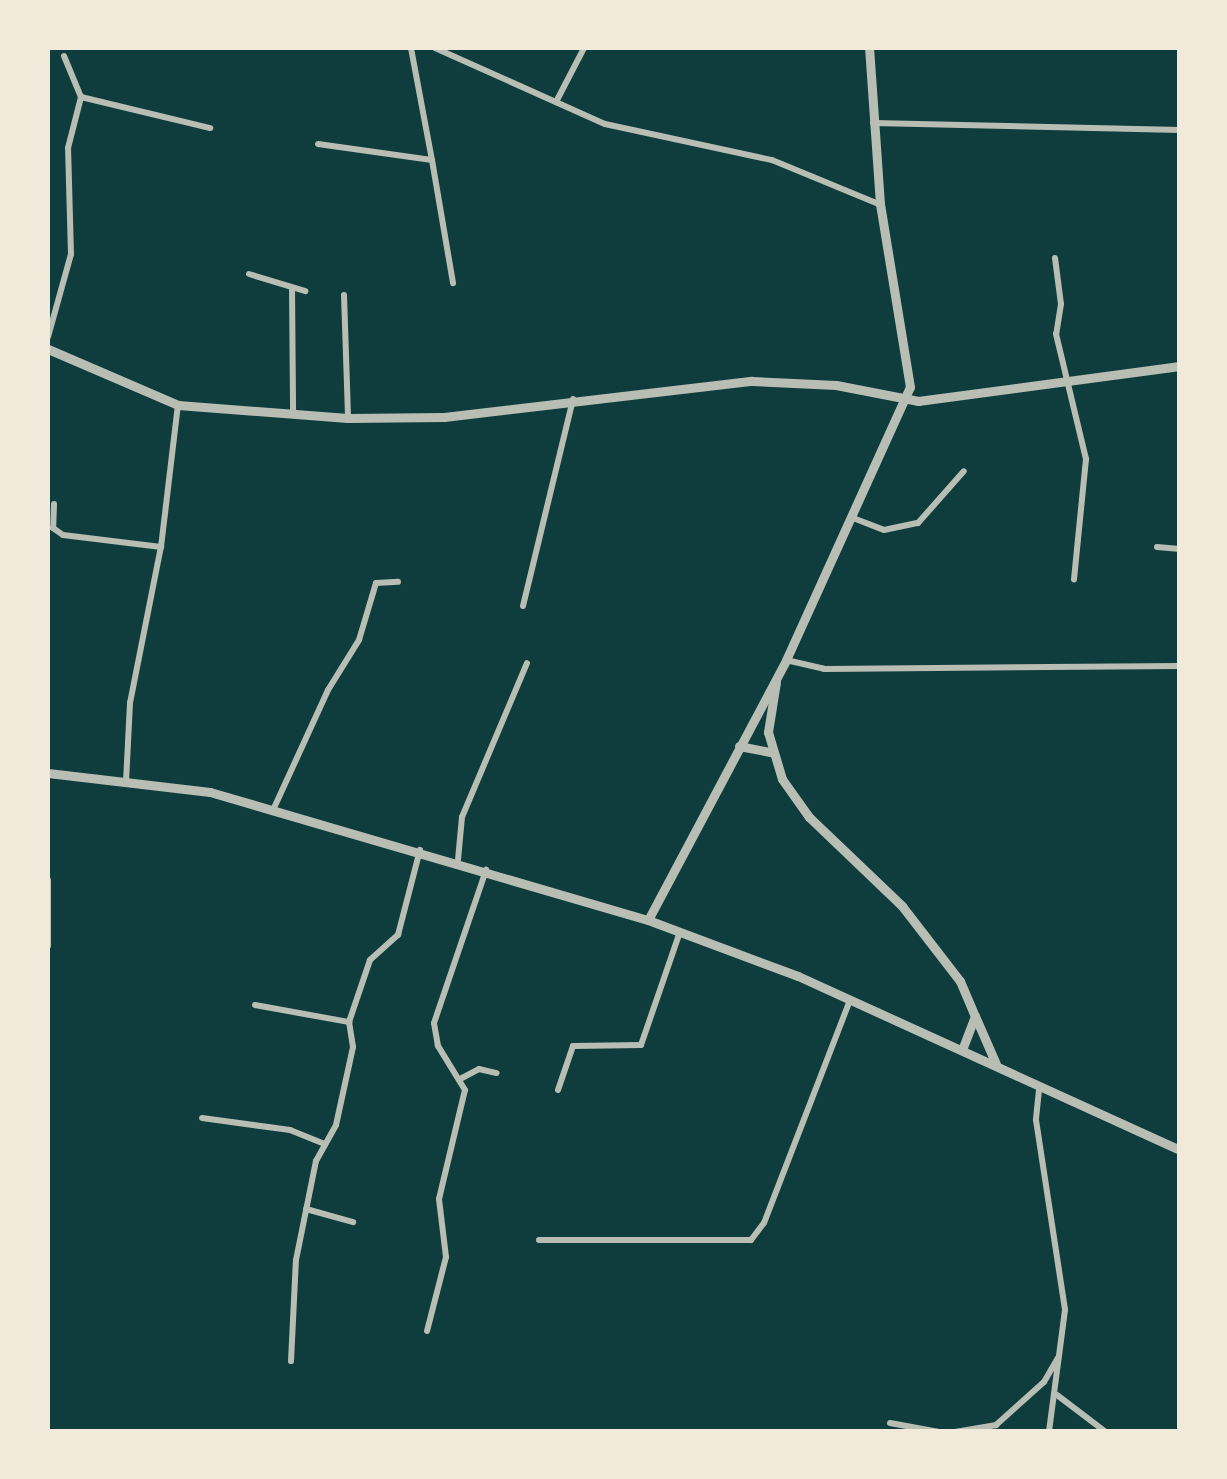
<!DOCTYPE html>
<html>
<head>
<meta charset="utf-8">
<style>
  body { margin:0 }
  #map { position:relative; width:1227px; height:1479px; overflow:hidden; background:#0f3d3e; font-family:"Source Sans 3",sans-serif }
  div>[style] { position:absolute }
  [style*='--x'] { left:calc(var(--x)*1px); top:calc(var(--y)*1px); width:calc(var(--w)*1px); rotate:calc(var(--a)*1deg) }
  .minor>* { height:6px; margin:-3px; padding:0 3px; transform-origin:3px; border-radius:3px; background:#b8beb3 }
  .tertiary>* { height:9px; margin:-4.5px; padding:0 4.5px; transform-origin:4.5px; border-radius:4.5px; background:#b8beb3 }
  span { translate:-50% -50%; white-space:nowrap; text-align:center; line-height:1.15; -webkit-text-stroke:9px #f1e9da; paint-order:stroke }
  .frame { position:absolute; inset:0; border:50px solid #f1e9da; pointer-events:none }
</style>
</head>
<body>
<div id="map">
  <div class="minor">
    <i style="--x:411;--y:48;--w:114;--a:79.4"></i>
    <i style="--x:435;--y:48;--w:186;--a:24.1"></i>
    <i style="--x:605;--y:124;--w:171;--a:12.2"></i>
    <i style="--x:772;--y:160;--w:116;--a:22.4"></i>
    <i style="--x:64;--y:56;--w:44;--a:67.5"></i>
    <i style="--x:556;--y:102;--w:61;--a:-62.6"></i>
    <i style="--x:873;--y:123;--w:307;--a:1.3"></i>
    <i style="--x:318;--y:144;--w:115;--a:8"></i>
    <i style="--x:432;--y:160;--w:125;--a:80.3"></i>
    <i style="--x:1055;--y:258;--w:46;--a:82.6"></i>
    <i style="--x:1061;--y:304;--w:30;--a:99"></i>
    <i style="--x:1056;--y:334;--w:129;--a:76.5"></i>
    <i style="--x:1086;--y:459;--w:121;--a:95.7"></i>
    <i style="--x:249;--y:274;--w:59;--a:16.9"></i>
    <i style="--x:292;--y:288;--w:126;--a:89.5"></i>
    <i style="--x:344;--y:295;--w:123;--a:88.1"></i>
    <i style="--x:48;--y:337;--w:86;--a:-74.5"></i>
    <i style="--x:71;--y:254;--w:106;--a:-91.6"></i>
    <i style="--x:68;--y:148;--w:53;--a:-75.7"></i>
    <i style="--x:81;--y:97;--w:133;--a:13.5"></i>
    <i style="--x:54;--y:504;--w:24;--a:92"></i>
    <i style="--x:53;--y:528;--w:12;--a:35"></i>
    <i style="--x:63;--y:535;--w:99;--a:7"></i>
    <i style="--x:853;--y:518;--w:33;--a:21"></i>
    <i style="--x:884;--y:530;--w:35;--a:-12"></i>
    <i style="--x:918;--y:523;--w:69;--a:-48.5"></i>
    <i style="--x:1157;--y:547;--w:23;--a:5"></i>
    <i style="--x:523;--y:606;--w:213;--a:-76.4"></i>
    <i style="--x:786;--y:660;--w:39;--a:13"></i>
    <i style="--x:824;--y:669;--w:356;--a:-0.5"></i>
    <i style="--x:126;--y:782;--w:79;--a:-87.1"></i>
    <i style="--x:130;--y:703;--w:159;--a:-78.8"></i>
    <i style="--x:161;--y:547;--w:143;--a:-83.2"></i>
    <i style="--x:274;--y:808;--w:130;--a:-65.4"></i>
    <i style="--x:328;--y:690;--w:59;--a:-58.2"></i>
    <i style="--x:359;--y:640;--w:59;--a:-73.4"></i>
    <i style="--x:376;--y:583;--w:22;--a:-3"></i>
    <i style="--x:458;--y:860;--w:43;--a:-84.7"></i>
    <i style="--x:462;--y:817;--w:167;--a:-67.1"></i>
    <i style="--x:48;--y:880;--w:66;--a:90"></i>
    <i style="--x:255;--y:1005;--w:96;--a:10.3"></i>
    <i style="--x:462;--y:1078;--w:19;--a:-28"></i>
    <i style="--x:479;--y:1069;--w:18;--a:13"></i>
    <i style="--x:558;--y:1090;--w:46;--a:-71.2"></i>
    <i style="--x:573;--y:1046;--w:68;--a:-0.8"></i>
    <i style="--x:641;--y:1045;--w:120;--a:-71"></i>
    <i style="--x:1039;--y:1090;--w:30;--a:96"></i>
    <i style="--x:1036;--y:1120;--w:192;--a:81.3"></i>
    <i style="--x:1065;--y:1310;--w:123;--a:97.5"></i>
    <i style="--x:202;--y:1118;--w:89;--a:7.8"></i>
    <i style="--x:290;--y:1130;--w:38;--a:22"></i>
    <i style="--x:306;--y:1209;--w:49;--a:15.5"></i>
    <i style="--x:539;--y:1240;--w:212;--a:0"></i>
    <i style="--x:751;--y:1240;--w:21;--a:-53"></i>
    <i style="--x:764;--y:1223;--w:239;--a:-68.9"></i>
    <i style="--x:427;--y:1331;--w:76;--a:-75.6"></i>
    <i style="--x:446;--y:1257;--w:58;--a:-96.9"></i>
    <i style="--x:439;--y:1199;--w:112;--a:-76.6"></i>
    <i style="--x:465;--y:1090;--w:52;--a:-121.5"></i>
    <i style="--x:438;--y:1046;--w:23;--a:-100"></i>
    <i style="--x:434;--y:1023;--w:162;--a:-71.2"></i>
    <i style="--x:291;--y:1361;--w:101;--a:-87.2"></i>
    <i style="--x:296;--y:1260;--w:101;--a:-78.6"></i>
    <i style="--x:316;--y:1161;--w:41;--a:-60.9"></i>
    <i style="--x:336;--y:1125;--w:80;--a:-77.7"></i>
    <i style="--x:353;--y:1047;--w:25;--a:-99"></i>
    <i style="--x:349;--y:1022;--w:65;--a:-71.3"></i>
    <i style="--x:370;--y:960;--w:38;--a:-42"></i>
    <i style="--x:398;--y:935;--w:88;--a:-75.5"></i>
    <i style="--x:1057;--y:1395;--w:61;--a:37.1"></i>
    <i style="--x:890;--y:1423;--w:50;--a:10.4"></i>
    <i style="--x:955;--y:1432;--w:42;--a:-9.7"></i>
    <i style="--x:996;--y:1425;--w:64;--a:-41.9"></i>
    <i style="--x:1044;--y:1382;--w:28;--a:-60"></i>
  </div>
  <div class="tertiary">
    <i style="--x:48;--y:349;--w:142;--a:23.3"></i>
    <i style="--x:178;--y:405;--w:170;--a:4.4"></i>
    <i style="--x:348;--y:418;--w:96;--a:-0.6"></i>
    <i style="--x:444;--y:417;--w:310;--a:-6.7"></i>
    <i style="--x:752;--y:381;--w:84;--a:2.7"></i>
    <i style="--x:836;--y:385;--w:84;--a:11"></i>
    <i style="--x:918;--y:401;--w:264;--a:-7.6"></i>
    <i style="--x:776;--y:682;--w:51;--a:99.1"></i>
    <i style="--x:768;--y:732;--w:49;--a:73.4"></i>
    <i style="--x:782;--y:779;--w:47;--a:54.6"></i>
    <i style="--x:809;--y:817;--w:129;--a:43.7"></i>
    <i style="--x:902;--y:906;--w:95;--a:52.3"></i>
    <i style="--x:960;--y:981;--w:38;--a:67"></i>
    <i style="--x:975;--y:1016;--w:34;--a:111"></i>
    <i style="--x:739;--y:746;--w:33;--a:11"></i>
    <i style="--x:48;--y:773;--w:163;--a:6.7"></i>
    <i style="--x:210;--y:792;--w:456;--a:16.3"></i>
    <i style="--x:648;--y:920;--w:160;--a:20.5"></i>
    <i style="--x:798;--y:976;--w:420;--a:24.5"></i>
    <i style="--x:648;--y:920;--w:294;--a:-62"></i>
    <i style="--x:786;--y:660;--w:300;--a:-65.6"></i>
    <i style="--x:910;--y:387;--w:185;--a:-99.3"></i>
    <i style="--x:880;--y:204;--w:156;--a:-94"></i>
    <i style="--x:975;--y:1016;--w:52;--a:66.4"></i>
  </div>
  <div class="frame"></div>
</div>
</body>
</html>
